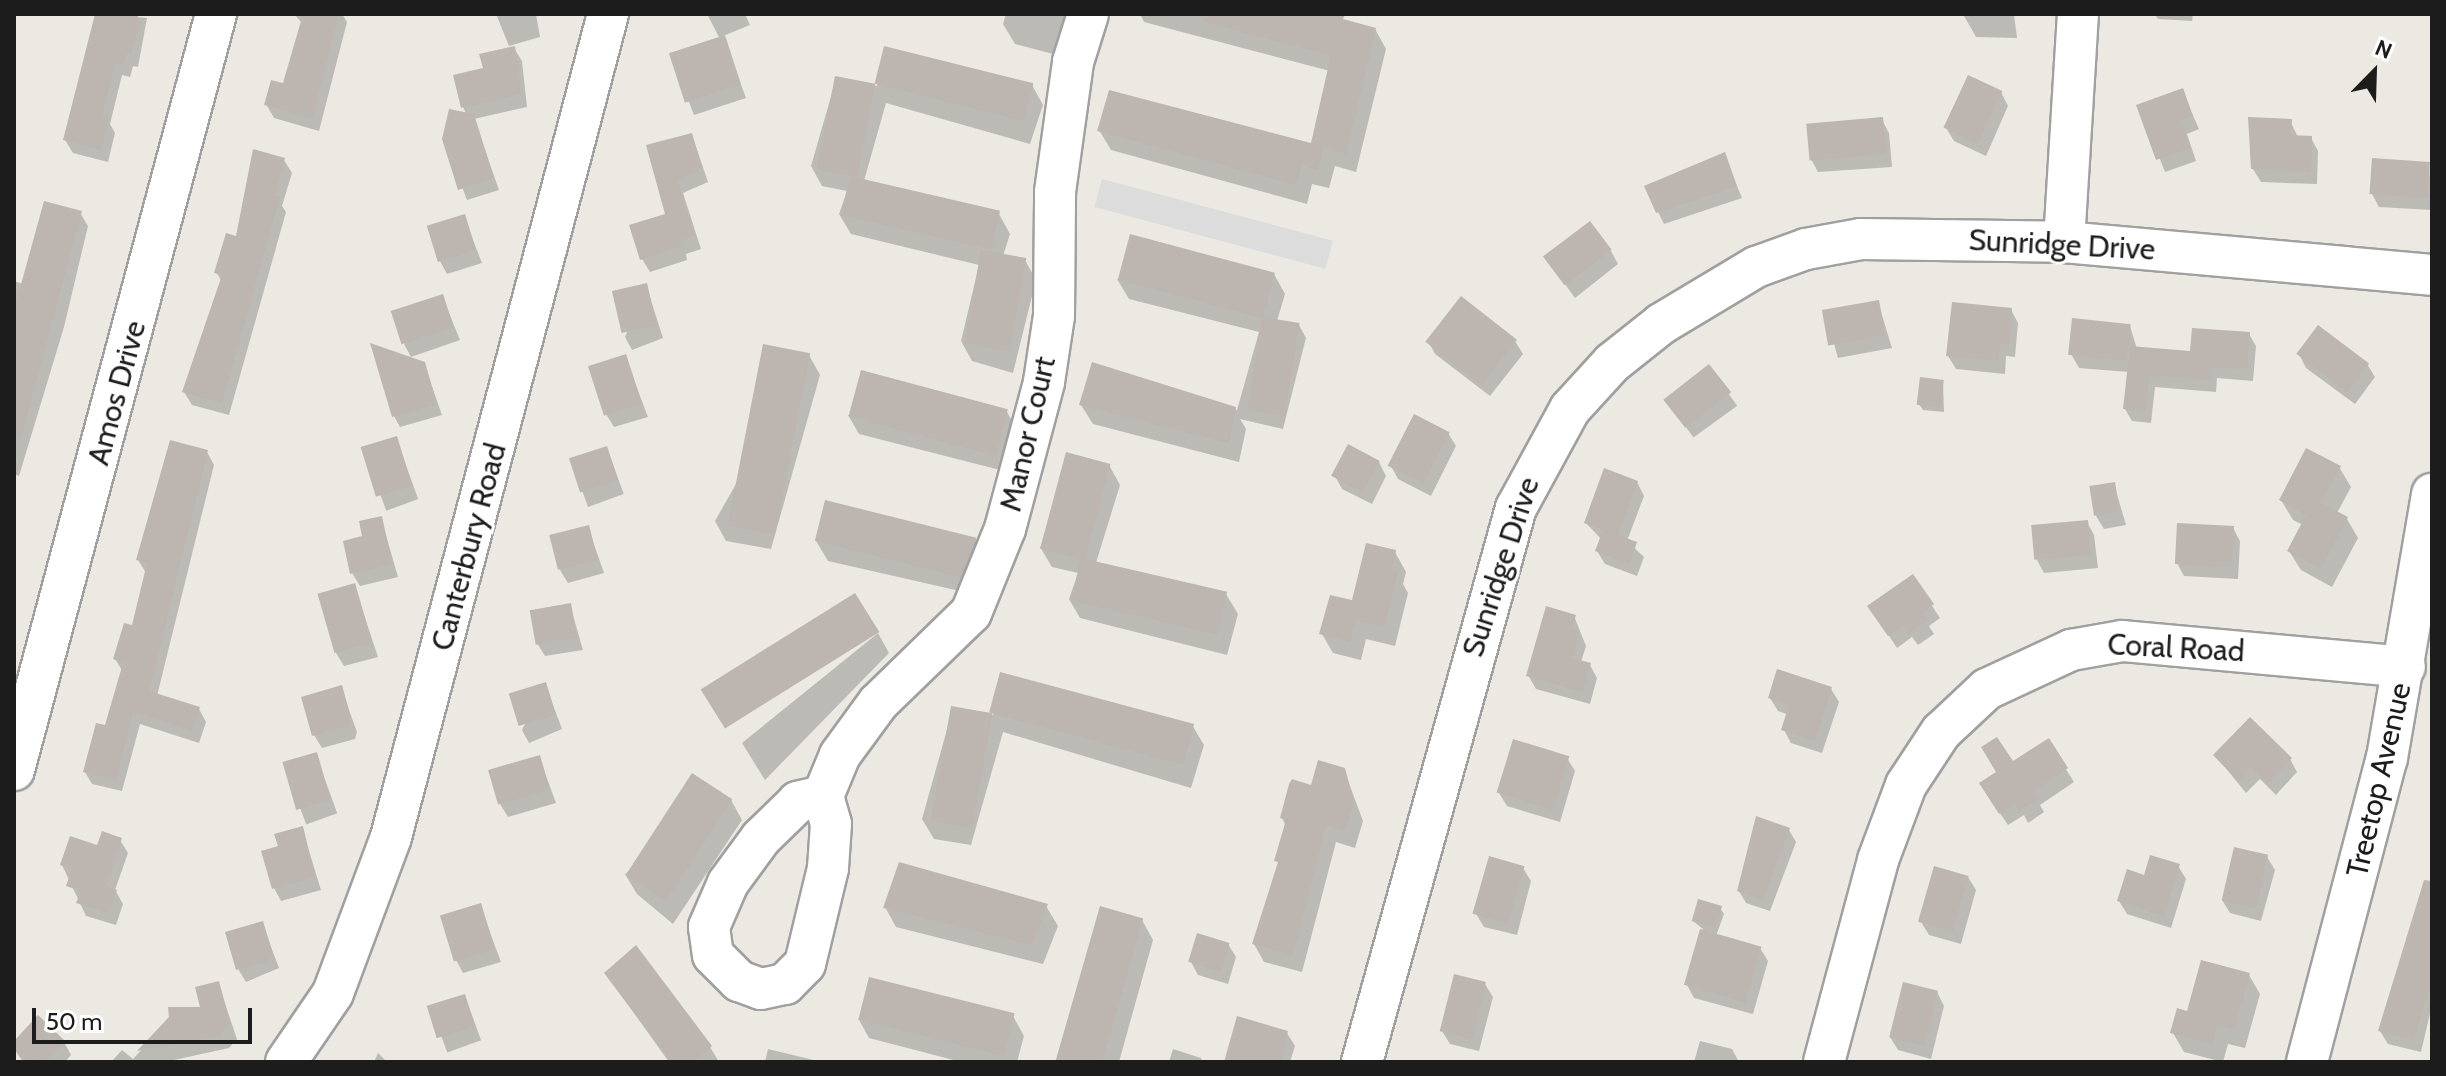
<!DOCTYPE html>
<html>
<head>
<meta charset="utf-8">
<style>
  body { margin:0 }
  #map { position:relative; width:2446px; height:1076px; overflow:hidden; background:#ece9e3; font-family:Cabin,sans-serif }
  div>[style] { position:absolute }
  [style*='--x'] { left:calc(var(--x)*1px); top:calc(var(--y)*1px); width:calc(var(--w)*1px); rotate:calc(var(--a)*1deg) }
  .parking>* { inset:0; background:#dcdcdc; transform-origin:0 0 }
  .shadow>* { inset:0; background:#0003; transform-origin:0 0 }
  .building>* { inset:0; background:#bcb5b0; transform-origin:0 0 }
  .roads { filter:drop-shadow(2px 0 #a0a0a0) drop-shadow(-2px 0 #a0a0a0) drop-shadow(0 2px #a0a0a0) drop-shadow(0 -2px #a0a0a0) }
  .minor>* { height:40px; margin:-20px; padding:0 20px; transform-origin:20px; border-radius:20px; background:#fff }
  span { translate:-50% -50%; white-space:nowrap; text-align:center; line-height:1.15; -webkit-text-stroke:6px #fff; paint-order:stroke }
  .street-label { font-size:30px; color:#1c1c1c }
  .frame { position:absolute; inset:0; border:16px solid #1c1c1c; pointer-events:none }
  .north { position:absolute; left:2334px; top:32px; width:80px; height:80px; -webkit-text-stroke:6px #fff; paint-order:stroke; rotate:23deg; font-size:22px; font-weight:700; line-height:32px; text-align:center; color:#1c1c1c }
  .north::after { content:''; display:block; margin:auto; width:28px; height:36px; background:#1c1c1c; clip-path:polygon(50% 0,100% 100%,50% 72%,0 100%) }
  .scale { position:absolute; left:32px; top:1008px; width:220px; height:36px; box-sizing:border-box; border:4px solid #1c1c1c; border-top:0; padding-left:10px; font-size:24px; line-height:28px; white-space:nowrap; color:#1c1c1c; -webkit-text-stroke:6px #fff; paint-order:stroke }
</style>
</head>
<body>
<div id="map">
  <div class="parking">
    <i style="left:1102px;top:179px;width:239px;height:29px;rotate:15deg"></i>
  </div>
  <div class="shadow">
    <i style="clip-path:polygon(98px 14px,147px 18px,138px 67px,133px 66px,130px 77px,122px 75px,110px 124px,115px 133px,108px 162px,73px 153px,65px 140px)"></i>
    <i style="clip-path:polygon(294px 14px,342px 14px,347px 22px,319px 131px,274px 118px,266px 104px,285px 86px,302px 23px)"></i>
    <i style="clip-path:polygon(496px 14px,536px 14px,540px 37px,509px 46px)"></i>
    <i style="clip-path:polygon(707px 14px,745px 14px,750px 25px,723px 36px,746px 98px,694px 115px,671px 55px,720px 39px)"></i>
    <i style="clip-path:polygon(1006px 14px,1067px 14px,1057px 55px,1015px 44px,1003px 24px)"></i>
    <i style="clip-path:polygon(1140px 14px,1321px 14px,1375px 29px,1386px 49px,1356px 172px,1335px 166px,1329px 188px,1312px 184px,1307px 204px,1111px 150px,1099px 130px,1312px 146px,1330px 71px,1144px 22px)"></i>
    <i style="clip-path:polygon(1963px 14px,2014px 14px,2017px 38px,1976px 37px)"></i>
    <i style="clip-path:polygon(2155px 14px,2193px 14px,2192px 21px,2158px 19px)"></i>
    <i style="clip-path:polygon(514px 48px,522px 61px,527px 107px,474px 119px,499px 190px,467px 200px,444px 139px,467px 115px,463px 107px,485px 70px)"></i>
    <i style="clip-path:polygon(886px 48px,1032px 85px,1043px 105px,1030px 144px,886px 103px,864px 181px,999px 214px,1010px 234px,1003px 256px,1025px 260px,1036px 280px,1013px 373px,972px 361px,961px 341px,979px 265px,851px 234px,839px 214px,847px 191px,822px 186px,811px 166px,836px 79px,877px 86px)"></i>
    <i style="clip-path:polygon(2182px 91px,2199px 129px,2187px 134px,2196px 161px,2165px 172px,2139px 106px)"></i>
    <i style="clip-path:polygon(2001px 92px,2008px 106px,1986px 156px,1954px 141px,1946px 128px)"></i>
    <i style="clip-path:polygon(1882px 120px,1889px 133px,1892px 167px,1818px 172px,1811px 159px)"></i>
    <i style="clip-path:polygon(2290px 121px,2298px 137px,2311px 138px,2318px 151px,2317px 184px,2261px 182px,2253px 169px)"></i>
    <i style="clip-path:polygon(692px 135px,708px 182px,683px 193px,701px 249px,686px 254px,687px 260px,650px 272px,642px 259px,667px 215px,648px 146px)"></i>
    <i style="clip-path:polygon(1724px 155px,1742px 198px,1664px 224px,1658px 212px)"></i>
    <i style="clip-path:polygon(284px 160px,292px 173px,282px 206px,286px 212px,229px 415px,192px 405px,184px 392px,222px 282px,216px 272px)"></i>
    <i style="clip-path:polygon(2429px 164px,2432px 210px,2379px 207px,2372px 194px)"></i>
    <i style="clip-path:polygon(80px 213px,88px 226px,64px 327px,19px 476px,14px 474px,14px 281px,23px 284px)"></i>
    <i style="clip-path:polygon(464px 217px,482px 263px,447px 274px,440px 261px)"></i>
    <i style="clip-path:polygon(1611px 251px,1618px 264px,1575px 298px,1546px 258px)"></i>
    <i style="clip-path:polygon(1274px 274px,1285px 294px,1277px 321px,1299px 325px,1306px 338px,1283px 429px,1240px 419px,1246px 429px,1239px 462px,1093px 424px,1081px 405px,1094px 365px,1237px 410px,1259px 332px,1129px 299px,1117px 279px)"></i>
    <i style="clip-path:polygon(646px 285px,663px 338px,632px 350px,625px 337px)"></i>
    <i style="clip-path:polygon(442px 296px,460px 340px,411px 357px,404px 344px)"></i>
    <i style="clip-path:polygon(1878px 302px,1892px 348px,1838px 358px,1825px 312px)"></i>
    <i style="clip-path:polygon(2011px 310px,2018px 323px,2015px 357px,2006px 356px,2005px 374px,1956px 369px,1948px 356px)"></i>
    <i style="clip-path:polygon(2130px 326px,2137px 349px,2192px 353px,2249px 334px,2256px 346px,2253px 381px,2217px 378px,2216px 392px,2155px 387px,2151px 423px,2132px 421px,2125px 409px,2129px 372px,2079px 368px,2071px 354px)"></i>
    <i style="clip-path:polygon(1428px 341px,1515px 341px,1523px 354px,1490px 396px,1435px 354px)"></i>
    <i style="clip-path:polygon(2299px 354px,2367px 364px,2375px 377px,2355px 404px,2306px 368px)"></i>
    <i style="clip-path:polygon(809px 355px,820px 375px,771px 549px,726px 541px,715px 521px)"></i>
    <i style="clip-path:polygon(625px 357px,648px 417px,614px 427px,606px 414px)"></i>
    <i style="clip-path:polygon(424px 364px,442px 415px,400px 427px,394px 416px)"></i>
    <i style="left:1709px;top:367px;width:48px;height:54px;rotate:54deg"></i>
    <i style="clip-path:polygon(1943px 382px,1944px 412px,1923px 410px,1919px 404px)"></i>
    <i style="clip-path:polygon(1007px 412px,1018px 432px,1008px 472px,859px 434px,848px 415px)"></i>
    <i style="clip-path:polygon(1448px 433px,1456px 446px,1431px 496px,1398px 479px,1391px 466px)"></i>
    <i style="left:396px;top:438px;width:65px;height:34px;rotate:70deg"></i>
    <i style="left:607px;top:448px;width:49px;height:38px;rotate:70deg"></i>
    <i style="clip-path:polygon(207px 452px,214px 465px,157px 696px,199px 709px,206px 722px,199px 743px,140px 724px,122px 791px,92px 784px,85px 772px,106px 727px,123px 672px,115px 659px,133px 628px,146px 573px,138px 560px)"></i>
    <i style="clip-path:polygon(1379px 462px,1386px 476px,1372px 504px,1342px 489px,1335px 476px)"></i>
    <i style="clip-path:polygon(1109px 465px,1120px 485px,1096px 563px,1226px 594px,1238px 614px,1227px 655px,1080px 618px,1069px 599px,1078px 573px,1052px 567px,1040px 547px)"></i>
    <i style="clip-path:polygon(2339px 467px,2351px 487px,2337px 513px,2347px 519px,2358px 538px,2332px 587px,2301px 570px,2289px 551px,2303px 525px,2293px 520px,2281px 500px)"></i>
    <i style="clip-path:polygon(1637px 482px,1644px 496px,1627px 541px,1644px 557px,1637px 576px,1605px 564px,1597px 551px,1601px 539px,1586px 523px)"></i>
    <i style="clip-path:polygon(2114px 484px,2126px 525px,2104px 529px,2096px 516px)"></i>
    <i style="clip-path:polygon(381px 518px,398px 577px,360px 586px,352px 573px,365px 537px)"></i>
    <i style="clip-path:polygon(2087px 522px,2094px 535px,2098px 568px,2044px 573px,2037px 560px)"></i>
    <i style="clip-path:polygon(588px 527px,604px 573px,568px 583px,560px 570px)"></i>
    <i style="clip-path:polygon(2233px 528px,2240px 541px,2238px 579px,2184px 576px,2177px 563px)"></i>
    <i style="clip-path:polygon(975px 540px,986px 560px,973px 594px,828px 561px,816px 541px)"></i>
    <i style="clip-path:polygon(1395px 552px,1406px 572px,1403px 584px,1408px 593px,1395px 646px,1366px 639px,1361px 660px,1333px 653px,1322px 634px)"></i>
    <i style="clip-path:polygon(1913px 577px,1940px 618px,1929px 626px,1934px 634px,1918px 645px,1912px 637px,1897px 648px,1878px 619px)"></i>
    <i style="clip-path:polygon(354px 585px,378px 657px,344px 666px,336px 653px)"></i>
    <i style="clip-path:polygon(570px 605px,583px 650px,545px 656px,537px 643px)"></i>
    <i style="clip-path:polygon(1574px 616px,1586px 646px,1581px 662px,1590px 665px,1597px 678px,1590px 704px,1536px 689px,1528px 675px)"></i>
    <i style="clip-path:polygon(878px 633px,889px 653px,765px 780px,742px 743px)"></i>
    <i style="clip-path:polygon(1001px 675px,1192px 725px,1204px 745px,1191px 788px,1003px 732px,971px 845px,934px 839px,922px 819px,953px 708px,993px 715px)"></i>
    <i style="clip-path:polygon(545px 684px,562px 729px,529px 743px,522px 730px)"></i>
    <i style="clip-path:polygon(341px 688px,357px 732px,355px 739px,322px 748px,314px 735px)"></i>
    <i style="clip-path:polygon(1831px 689px,1839px 702px,1822px 753px,1791px 743px,1784px 730px,1789px 715px,1778px 711px,1770px 698px)"></i>
    <i style="clip-path:polygon(2048px 741px,2074px 782px,2040px 805px,2044px 812px,2028px 823px,2024px 815px,2008px 825px,1989px 797px,2013px 764px)"></i>
    <i style="left:316px;top:755px;width:62px;height:33px;rotate:70deg"></i>
    <i style="clip-path:polygon(2216px 756px,2290px 759px,2297px 772px,2276px 795px,2260px 779px,2246px 793px)"></i>
    <i style="clip-path:polygon(539px 757px,556px 803px,508px 817px,500px 804px)"></i>
    <i style="clip-path:polygon(1567px 758px,1575px 771px,1560px 822px,1507px 806px,1499px 793px)"></i>
    <i style="clip-path:polygon(1344px 770px,1363px 821px,1355px 848px,1336px 842px,1302px 972px,1264px 962px,1254px 944px,1279px 867px,1286px 826px,1282px 818px,1312px 787px)"></i>
    <i style="clip-path:polygon(731px 800px,742px 820px,673px 924px,637px 894px,625px 874px)"></i>
    <i style="clip-path:polygon(302px 828px,321px 890px,281px 901px,274px 888px,280px 847px)"></i>
    <i style="clip-path:polygon(1789px 830px,1796px 842px,1770px 911px,1746px 903px,1739px 891px)"></i>
    <i style="clip-path:polygon(120px 840px,128px 853px,115px 890px,123px 904px,116px 925px,86px 916px,62px 865px)"></i>
    <i style="clip-path:polygon(2267px 857px,2275px 870px,2261px 921px,2230px 913px,2222px 900px)"></i>
    <i style="clip-path:polygon(2178px 866px,2186px 879px,2171px 928px,2127px 914px,2119px 901px,2145px 878px)"></i>
    <i style="clip-path:polygon(1523px 868px,1531px 881px,1517px 935px,1484px 927px,1476px 914px)"></i>
    <i style="clip-path:polygon(2432px 875px,2432px 1005px,2421px 1052px,2388px 1044px,2380px 1031px)"></i>
    <i style="clip-path:polygon(1968px 877px,1976px 890px,1961px 944px,1929px 935px,1921px 922px)"></i>
    <i style="clip-path:polygon(480px 906px,501px 962px,463px 973px,456px 960px)"></i>
    <i style="clip-path:polygon(1046px 906px,1058px 926px,1043px 964px,896px 927px,885px 907px)"></i>
    <i style="clip-path:polygon(1720px 908px,1724px 914px,1716px 936px,1760px 948px,1768px 961px,1753px 1014px,1694px 998px,1687px 985px,1703px 929px,1693px 921px)"></i>
    <i style="clip-path:polygon(1142px 920px,1153px 940px,1119px 1062px,1059px 1062px)"></i>
    <i style="clip-path:polygon(262px 923px,279px 968px,246px 982px,238px 969px)"></i>
    <i style="clip-path:polygon(1228px 944px,1236px 957px,1228px 984px,1198px 975px,1191px 962px)"></i>
    <i style="clip-path:polygon(606px 974px,710px 1047px,719px 1062px,669px 1062px)"></i>
    <i style="clip-path:polygon(2249px 975px,2260px 994px,2245px 1048px,2228px 1044px,2223px 1062px,2184px 1052px,2173px 1033px,2189px 1013px)"></i>
    <i style="clip-path:polygon(218px 983px,237px 1039px,229px 1048px,165px 1062px,111px 1062px,122px 1050px,133px 1059px,171px 1018px,203px 1009px)"></i>
    <i style="clip-path:polygon(1485px 984px,1493px 997px,1479px 1051px,1450px 1044px,1442px 1031px)"></i>
    <i style="clip-path:polygon(1937px 992px,1944px 1006px,1931px 1059px,1898px 1050px,1890px 1037px)"></i>
    <i style="left:465px;top:996px;width:47px;height:36px;rotate:70deg"></i>
    <i style="clip-path:polygon(1013px 1016px,1024px 1036px,1017px 1062px,961px 1062px,869px 1038px,858px 1018px)"></i>
    <i style="clip-path:polygon(1287px 1033px,1295px 1046px,1290px 1062px,1226px 1062px)"></i>
    <i style="clip-path:polygon(1700px 1041px,1732px 1049px,1739px 1062px,1694px 1062px)"></i>
    <i style="clip-path:polygon(64px 1042px,71px 1055px,65px 1062px,23px 1062px,14px 1049px,14px 1044px)"></i>
    <i style="clip-path:polygon(768px 1049px,822px 1062px,765px 1062px)"></i>
    <i style="clip-path:polygon(1173px 1049px,1201px 1058px,1203px 1062px,1169px 1062px)"></i>
    <i style="clip-path:polygon(378px 1053px,387px 1062px,374px 1062px)"></i>
  </div>
  <div class="building">
    <i style="clip-path:polygon(95px 14px,137px 14px,140px 22px,131px 55px,126px 54px,123px 65px,115px 63px,102px 117px,109px 118px,101px 150px,63px 140px)"></i>
    <i style="clip-path:polygon(303px 14px,339px 14px,312px 118px,264px 105px,271px 80px,283px 83px)"></i>
    <i style="clip-path:polygon(1206px 14px,1345px 14px,1343px 19px,1376px 28px,1346px 154px,1324px 147px,1318px 170px,1302px 165px,1296px 185px,1097px 131px,1109px 90px,1311px 143px,1331px 55px,1204px 22px)"></i>
    <i style="left:725px;top:35px;width:52px;height:59px;rotate:72deg"></i>
    <i style="clip-path:polygon(515px 46px,521px 94px,461px 108px,453px 75px,483px 68px,479px 54px)"></i>
    <i style="left:884px;top:46px;width:154px;height:39px;rotate:14deg"></i>
    <i style="left:1968px;top:75px;width:38px;height:58px;rotate:25deg"></i>
    <i style="left:835px;top:76px;width:41px;height:95px;rotate:11deg"></i>
    <i style="clip-path:polygon(2183px 88px,2193px 116px,2181px 120px,2190px 148px,2156px 160px,2136px 105px)"></i>
    <i style="clip-path:polygon(449px 109px,474px 114px,494px 178px,458px 190px,442px 139px)"></i>
    <i style="left:1883px;top:117px;width:37px;height:77px;rotate:85deg"></i>
    <i style="clip-path:polygon(2248px 117px,2292px 119px,2291px 135px,2312px 136px,2311px 172px,2251px 169px)"></i>
    <i style="clip-path:polygon(692px 133px,702px 168px,677px 180px,695px 236px,680px 241px,682px 246px,640px 260px,629px 225px,665px 214px,646px 145px)"></i>
    <i style="clip-path:polygon(253px 149px,285px 158px,275px 196px,280px 197px,222px 403px,182px 392px,222px 275px,214px 273px,226px 233px,236px 236px)"></i>
    <i style="clip-path:polygon(1725px 152px,1737px 186px,1656px 213px,1644px 186px)"></i>
    <i style="left:2372px;top:158px;width:58px;height:36px;rotate:4deg"></i>
    <i style="left:850px;top:176px;width:154px;height:40px;rotate:13deg"></i>
    <i style="clip-path:polygon(44px 201px,82px 211px,20px 441px,14px 440px,14px 310px)"></i>
    <i style="left:465px;top:214px;width:38px;height:40px;rotate:73deg"></i>
    <i style="left:1590px;top:221px;width:36px;height:59px;rotate:53deg"></i>
    <i style="left:1130px;top:234px;width:150px;height:47px;rotate:15deg"></i>
    <i style="left:981px;top:250px;width:46px;height:95px;rotate:10deg"></i>
    <i style="left:647px;top:283px;width:43px;height:36px;rotate:77deg"></i>
    <i style="left:443px;top:294px;width:35px;height:55px;rotate:72deg"></i>
    <i style="left:1461px;top:296px;width:71px;height:58px;rotate:38deg"></i>
    <i style="left:1879px;top:300px;width:36px;height:58px;rotate:80deg"></i>
    <i style="clip-path:polygon(1952px 302px,2012px 308px,2009px 344px,2000px 344px,1998px 361px,1946px 356px)"></i>
    <i style="left:1262px;top:317px;width:38px;height:94px;rotate:9deg"></i>
    <i style="left:2072px;top:318px;width:59px;height:37px;rotate:6deg"></i>
    <i style="left:2318px;top:325px;width:64px;height:36px;rotate:37deg"></i>
    <i style="clip-path:polygon(2192px 328px,2250px 332px,2247px 369px,2211px 367px,2210px 380px,2149px 376px,2145px 411px,2123px 409px,2130px 346px,2190px 351px)"></i>
    <i style="clip-path:polygon(370px 343px,425px 362px,437px 404px,392px 417px)"></i>
    <i style="left:763px;top:344px;width:48px;height:185px;rotate:11deg"></i>
    <i style="left:626px;top:354px;width:52px;height:40px;rotate:72deg"></i>
    <i style="clip-path:polygon(1092px 362px,1236px 407px,1229px 443px,1079px 405px)"></i>
    <i style="left:1709px;top:364px;width:36px;height:58px;rotate:52deg"></i>
    <i style="left:861px;top:370px;width:152px;height:48px;rotate:15deg"></i>
    <i style="left:1920px;top:377px;width:24px;height:28px;rotate:7deg"></i>
    <i style="left:1414px;top:414px;width:40px;height:58px;rotate:27deg"></i>
    <i style="left:397px;top:436px;width:52px;height:38px;rotate:73deg"></i>
    <i style="clip-path:polygon(170px 440px,208px 450px,149px 691px,200px 707px,192px 731px,133px 712px,116px 780px,83px 772px,96px 723px,105px 725px,123px 663px,113px 659px,124px 623px,132px 625px,147px 563px,136px 560px)"></i>
    <i style="left:1348px;top:444px;width:36px;height:36px;rotate:28deg"></i>
    <i style="left:607px;top:446px;width:36px;height:40px;rotate:72deg"></i>
    <i style="clip-path:polygon(2306px 448px,2341px 466px,2321px 503px,2348px 517px,2321px 569px,2287px 551px,2306px 515px,2279px 500px)"></i>
    <i style="left:1066px;top:452px;width:46px;height:100px;rotate:15deg"></i>
    <i style="clip-path:polygon(1604px 468px,1638px 481px,1618px 535px,1637px 542px,1630px 564px,1595px 551px,1603px 530px,1584px 523px)"></i>
    <i style="left:2115px;top:482px;width:30px;height:26px;rotate:81deg"></i>
    <i style="left:825px;top:500px;width:156px;height:42px;rotate:14deg"></i>
    <i style="clip-path:polygon(382px 516px,392px 564px,350px 574px,343px 541px,362px 536px,359px 521px)"></i>
    <i style="left:2088px;top:520px;width:35px;height:57px;rotate:85deg"></i>
    <i style="left:2177px;top:523px;width:57px;height:41px;rotate:3deg"></i>
    <i style="left:589px;top:525px;width:36px;height:41px;rotate:76deg"></i>
    <i style="clip-path:polygon(1366px 543px,1396px 550px,1392px 570px,1398px 571px,1384px 627px,1356px 620px,1350px 642px,1319px 634px,1330px 595px,1352px 600px)"></i>
    <i style="left:1081px;top:558px;width:150px;height:44px;rotate:13deg"></i>
    <i style="clip-path:polygon(1913px 574px,1934px 604px,1923px 612px,1928px 620px,1909px 633px,1904px 626px,1888px 636px,1867px 606px)"></i>
    <i style="left:355px;top:583px;width:62px;height:39px;rotate:74deg"></i>
    <i style="left:855px;top:593px;width:46px;height:182px;rotate:58deg"></i>
    <i style="left:571px;top:603px;width:35px;height:42px;rotate:80deg"></i>
    <i style="clip-path:polygon(1546px 606px,1576px 615px,1572px 629px,1579px 631px,1572px 658px,1591px 663px,1583px 692px,1526px 676px)"></i>
    <i style="clip-path:polygon(1777px 669px,1832px 687px,1815px 741px,1781px 730px,1789px 705px,1768px 698px)"></i>
    <i style="left:1000px;top:672px;width:201px;height:42px;rotate:15deg"></i>
    <i style="left:546px;top:682px;width:34px;height:39px;rotate:73deg"></i>
    <i style="clip-path:polygon(342px 685px,351px 718px,348px 726px,312px 736px,301px 697px)"></i>
    <i style="left:951px;top:706px;width:42px;height:117px;rotate:10deg"></i>
    <i style="clip-path:polygon(2250px 717px,2292px 758px,2268px 783px,2251px 767px,2238px 781px,2213px 755px)"></i>
    <i style="clip-path:polygon(1997px 737px,2013px 761px,2049px 738px,2068px 768px,2034px 791px,2039px 798px,2019px 811px,2015px 803px,1999px 814px,1979px 783px,1996px 772px,1981px 747px)"></i>
    <i style="left:1513px;top:739px;width:59px;height:56px;rotate:17deg"></i>
    <i style="left:317px;top:752px;width:50px;height:36px;rotate:74deg"></i>
    <i style="left:540px;top:755px;width:36px;height:54px;rotate:74deg"></i>
    <i style="clip-path:polygon(1318px 760px,1345px 768px,1354px 802px,1345px 831px,1326px 825px,1293px 955px,1252px 944px,1278px 862px,1274px 861px,1286px 820px,1280px 818px,1289px 784px,1292px 779px,1311px 785px)"></i>
    <i style="left:692px;top:773px;width:48px;height:122px;rotate:33deg"></i>
    <i style="clip-path:polygon(1756px 816px,1790px 828px,1763px 900px,1737px 891px)"></i>
    <i style="clip-path:polygon(303px 826px,315px 877px,272px 889px,261px 851px,278px 846px,274px 834px)"></i>
    <i style="clip-path:polygon(102px 831px,122px 838px,106px 886px,117px 890px,109px 913px,76px 903px,81px 891px,66px 886px,72px 869px,60px 865px,70px 836px,97px 845px)"></i>
    <i style="left:2234px;top:847px;width:35px;height:55px;rotate:13deg"></i>
    <i style="clip-path:polygon(2150px 855px,2180px 864px,2164px 916px,2117px 901px,2127px 869px,2144px 875px)"></i>
    <i style="left:1489px;top:856px;width:37px;height:60px;rotate:16deg"></i>
    <i style="clip-path:polygon(899px 862px,1048px 904px,1032px 945px,883px 908px)"></i>
    <i style="left:1934px;top:866px;width:36px;height:58px;rotate:16deg"></i>
    <i style="clip-path:polygon(2424px 880px,2432px 881px,2432px 978px,2414px 1040px,2378px 1031px)"></i>
    <i style="left:1698px;top:899px;width:25px;height:23px;rotate:16deg"></i>
    <i style="left:481px;top:903px;width:48px;height:43px;rotate:73deg"></i>
    <i style="left:1100px;top:906px;width:45px;height:162px;rotate:16deg"></i>
    <i style="clip-path:polygon(263px 921px,273px 954px,269px 961px,236px 970px,225px 932px)"></i>
    <i style="left:1700px;top:929px;width:64px;height:58px;rotate:16deg"></i>
    <i style="left:1197px;top:933px;width:34px;height:30px;rotate:17deg"></i>
    <i style="clip-path:polygon(636px 945px,712px 1046px,694px 1062px,671px 1062px,604px 973px)"></i>
    <i style="clip-path:polygon(2201px 960px,2250px 973px,2234px 1030px,2217px 1025px,2212px 1044px,2170px 1033px,2177px 1008px,2187px 1011px)"></i>
    <i style="left:1454px;top:974px;width:33px;height:59px;rotate:14deg"></i>
    <i style="left:869px;top:977px;width:150px;height:44px;rotate:14deg"></i>
    <i style="clip-path:polygon(219px 981px,231px 1026px,223px 1029px,223px 1035px,137px 1051px,169px 1017px,168px 1007px,200px 1007px,195px 987px)"></i>
    <i style="left:1903px;top:982px;width:36px;height:57px;rotate:14deg"></i>
    <i style="left:465px;top:994px;width:34px;height:40px;rotate:73deg"></i>
    <i style="clip-path:polygon(38px 1015px,65px 1041px,45px 1062px,28px 1062px,14px 1049px,14px 1041px)"></i>
    <i style="clip-path:polygon(1237px 1016px,1288px 1031px,1280px 1062px,1224px 1062px)"></i>
  </div>
  <div class="roads">
    <div class="minor">
      <i style="--x:2064;--y:242;--w:228;--a:-86.5"></i>
      <i style="--x:14;--y:770;--w:783;--a:-75.04"></i>
      <i style="--x:823;--y:796;--w:26;--a:167"></i>
      <i style="--x:798;--y:802;--w:52;--a:135.8"></i>
      <i style="--x:761;--y:838;--w:56;--a:126.3"></i>
      <i style="--x:728;--y:883;--w:48;--a:113.4"></i>
      <i style="--x:709;--y:927;--w:28;--a:82"></i>
      <i style="--x:713;--y:955;--w:37;--a:45"></i>
      <i style="--x:739;--y:981;--w:23;--a:20"></i>
      <i style="--x:761;--y:989;--w:25;--a:-12"></i>
      <i style="--x:785;--y:984;--w:28;--a:-45"></i>
      <i style="--x:805;--y:964;--w:99;--a:-76.5"></i>
      <i style="--x:828;--y:868;--w:44;--a:-86.1"></i>
      <i style="--x:831;--y:824;--w:29;--a:-106"></i>
      <i style="--x:823;--y:796;--w:44;--a:-67.5"></i>
      <i style="--x:840;--y:755;--w:64;--a:-53.8"></i>
      <i style="--x:878;--y:703;--w:129;--a:-44.1"></i>
      <i style="--x:971;--y:613;--w:91;--a:-68"></i>
      <i style="--x:1005;--y:529;--w:152;--a:-75.1"></i>
      <i style="--x:1044;--y:382;--w:67;--a:-81.4"></i>
      <i style="--x:1054;--y:316;--w:124;--a:-89.5"></i>
      <i style="--x:1055;--y:192;--w:131;--a:-82.1"></i>
      <i style="--x:1073;--y:62;--w:50;--a:-72.6"></i>
      <i style="--x:286;--y:1062;--w:83;--a:-55.7"></i>
      <i style="--x:333;--y:993;--w:166;--a:-69.6"></i>
      <i style="--x:391;--y:837;--w:851;--a:-75.23"></i>
      <i style="--x:1362;--y:1062;--w:575;--a:-74.47"></i>
      <i style="--x:1516;--y:508;--w:113;--a:-61.4"></i>
      <i style="--x:1570;--y:409;--w:62;--a:-47.6"></i>
      <i style="--x:1612;--y:363;--w:63;--a:-38.5"></i>
      <i style="--x:1661;--y:324;--w:111;--a:-31"></i>
      <i style="--x:1756;--y:267;--w:53;--a:-19.8"></i>
      <i style="--x:1806;--y:249;--w:56;--a:-10.3"></i>
      <i style="--x:1861;--y:239;--w:203;--a:0.8"></i>
      <i style="--x:2064;--y:242;--w:369;--a:5.1"></i>
      <i style="--x:1824;--y:1062;--w:209;--a:-75"></i>
      <i style="--x:1878;--y:860;--w:80;--a:-69.5"></i>
      <i style="--x:1906;--y:785;--w:64;--a:-56.6"></i>
      <i style="--x:1941;--y:732;--w:63;--a:-43.1"></i>
      <i style="--x:1987;--y:689;--w:93;--a:-24.9"></i>
      <i style="--x:2071;--y:650;--w:52;--a:-10"></i>
      <i style="--x:2122;--y:641;--w:284;--a:5.2"></i>
      <i style="--x:2307;--y:1062;--w:314;--a:-75.3"></i>
      <i style="--x:2387;--y:758;--w:268;--a:-80.3"></i>
    </div>
  </div>
  <div class="street-label">
    <span style="left:2062px;top:245px;rotate:3deg">Sunridge Drive</span>
    <span style="left:117px;top:393px;rotate:-75deg">Amos Drive</span>
    <span style="left:1028px;top:434px;rotate:-77deg">Manor Court</span>
    <span style="left:469px;top:547px;rotate:-75deg">Canterbury Road</span>
    <span style="left:1501px;top:567px;rotate:-72deg">Sunridge Drive</span>
    <span style="left:2176px;top:648px;rotate:3deg">Coral Road</span>
    <span style="left:2379px;top:780px;rotate:-77deg">Treetop Avenue</span>
  </div>
  <div class="frame"></div>
  <div class="north">N</div>
  <div class="scale">50 m</div>
</div>
</body>
</html>
